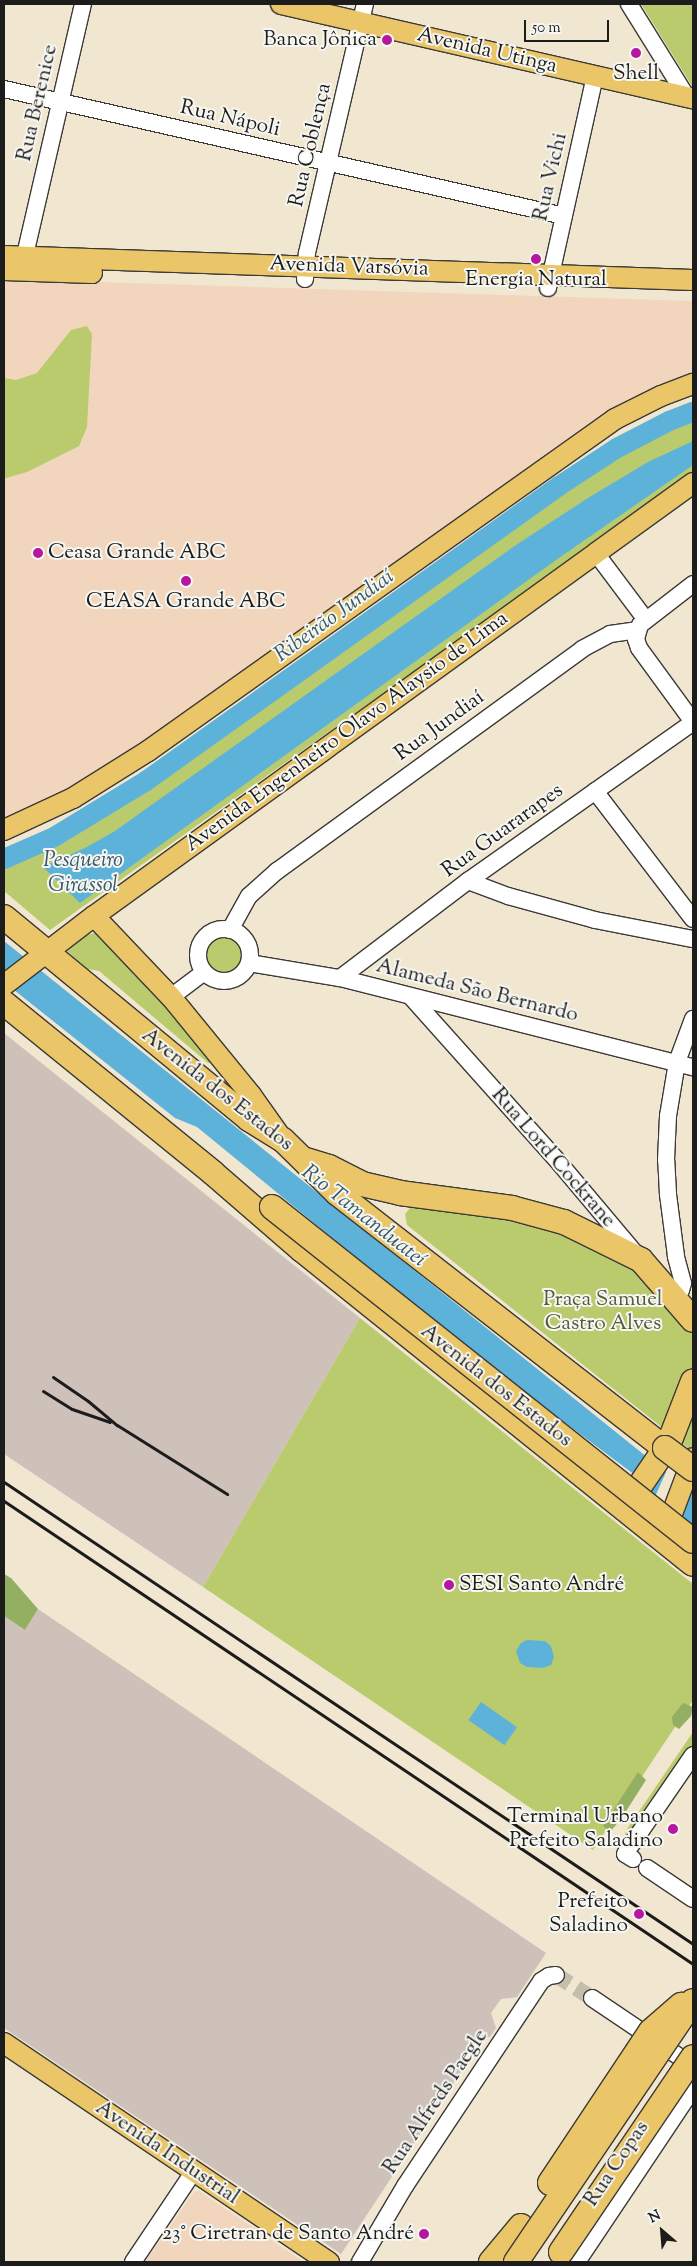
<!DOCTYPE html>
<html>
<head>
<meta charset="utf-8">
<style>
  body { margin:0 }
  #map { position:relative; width:697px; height:2266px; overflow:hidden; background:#f1e7d1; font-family:"Sorts Mill Goudy",serif }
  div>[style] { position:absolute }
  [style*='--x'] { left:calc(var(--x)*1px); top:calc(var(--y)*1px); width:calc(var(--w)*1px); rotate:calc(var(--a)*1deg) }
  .built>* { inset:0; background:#f1d5bd }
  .industrial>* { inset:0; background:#cec1ba }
  .green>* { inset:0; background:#bacb6e }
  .round { border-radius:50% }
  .forest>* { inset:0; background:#93af61 }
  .water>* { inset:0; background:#5cb2d9; transform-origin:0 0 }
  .pier>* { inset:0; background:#f1e7d1 }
  .river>* { height:20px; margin:-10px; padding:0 10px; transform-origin:10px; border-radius:10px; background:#5cb2d9 }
  .minor-tunnel>* { height:16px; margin-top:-8px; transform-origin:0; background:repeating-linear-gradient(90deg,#c6bead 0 16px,transparent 0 24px) }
  .roads { filter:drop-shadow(1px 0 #3c3a37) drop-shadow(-1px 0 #3c3a37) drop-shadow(0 1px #3c3a37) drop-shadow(0 -1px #3c3a37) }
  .minor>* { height:16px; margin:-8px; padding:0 8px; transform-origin:8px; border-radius:8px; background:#fff }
  .minor>.ring { margin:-8px; padding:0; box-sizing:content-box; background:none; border:16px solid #fff; border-radius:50% }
  .major>* { height:20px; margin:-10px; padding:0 10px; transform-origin:10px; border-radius:10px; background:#ebc669 }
  .highway>* { height:24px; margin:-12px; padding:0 12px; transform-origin:12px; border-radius:12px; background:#ebc669 }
  .rail>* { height:3px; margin:-1.5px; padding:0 1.5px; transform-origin:1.5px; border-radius:1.5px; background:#1c1c1c }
  .bridges { filter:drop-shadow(1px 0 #3c3a37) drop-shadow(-1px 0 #3c3a37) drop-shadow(0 1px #3c3a37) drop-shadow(0 -1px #3c3a37) }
  .highway-bridge>* { height:24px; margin:-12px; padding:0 12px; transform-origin:12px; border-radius:12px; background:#ebc669 }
  .dots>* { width:14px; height:14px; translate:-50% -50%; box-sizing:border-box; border:2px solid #f6f6f2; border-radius:50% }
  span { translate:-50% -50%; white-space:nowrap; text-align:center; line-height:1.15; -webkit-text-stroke:4px #f6f6f2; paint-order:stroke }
  .poi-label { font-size:21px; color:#1c1c1c }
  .right { translate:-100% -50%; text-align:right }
  .left { translate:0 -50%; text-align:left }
  .street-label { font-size:21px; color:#1c1c1c }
  .park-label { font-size:21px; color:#535939 }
  .water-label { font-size:22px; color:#365868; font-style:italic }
  .frame { position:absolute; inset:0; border:5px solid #1c1c1c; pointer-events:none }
  .north { position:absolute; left:637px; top:2206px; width:50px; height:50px; -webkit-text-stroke:4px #f6f6f2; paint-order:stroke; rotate:333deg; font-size:14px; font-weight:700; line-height:20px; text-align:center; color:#1c1c1c }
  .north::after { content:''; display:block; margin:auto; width:18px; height:22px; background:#1c1c1c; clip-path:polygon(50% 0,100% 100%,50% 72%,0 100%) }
  .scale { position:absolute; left:524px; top:20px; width:85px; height:22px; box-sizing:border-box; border:2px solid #1c1c1c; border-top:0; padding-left:6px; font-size:15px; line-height:18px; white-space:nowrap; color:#1c1c1c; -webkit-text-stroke:4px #f6f6f2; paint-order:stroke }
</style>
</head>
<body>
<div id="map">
  <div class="built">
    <i style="clip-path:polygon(4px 279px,693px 301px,693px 375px,618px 406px,579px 430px,128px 754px,60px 795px,4px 820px)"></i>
    <i style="clip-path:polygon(199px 2191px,304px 2262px,145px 2262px,194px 2192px)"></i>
  </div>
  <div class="industrial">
    <i style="clip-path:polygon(4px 1033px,360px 1318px,203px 1587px,4px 1454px)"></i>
    <i style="clip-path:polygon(38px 1609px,546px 1953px,517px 1997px,501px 1999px,491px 2013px,496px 2028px,490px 2037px,474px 2039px,464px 2054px,467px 2063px,341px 2254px,4px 2028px,4px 1616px,25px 1630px)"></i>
  </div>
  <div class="green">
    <i style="clip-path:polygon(641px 4px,693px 4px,693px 86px,692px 86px)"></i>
    <i style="clip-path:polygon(87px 326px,92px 334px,87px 427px,79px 446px,27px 472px,6px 478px,4px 477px,4px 378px,16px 380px,37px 373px,71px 330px)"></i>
    <i style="clip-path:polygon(693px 417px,693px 473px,50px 930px,4px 891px,4px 867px,104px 818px,593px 471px,667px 427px)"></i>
    <i style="clip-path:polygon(94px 933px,102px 937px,172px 1011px,213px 1063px,208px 1063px,99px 971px,88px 969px,67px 951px,83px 936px)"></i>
    <i class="round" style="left:206px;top:938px;width:36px;height:36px"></i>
    <i style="clip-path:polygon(421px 1202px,575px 1233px,640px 1273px,693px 1332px,693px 1452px,407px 1225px,405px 1214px,410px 1208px)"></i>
    <i style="clip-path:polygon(360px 1318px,693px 1584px,693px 1700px,593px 1850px,203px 1587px)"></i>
    <i style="clip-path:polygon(693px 1732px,693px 1748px,628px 1841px,625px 1834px,627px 1829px)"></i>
  </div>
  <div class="forest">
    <i style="clip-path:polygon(4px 1574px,11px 1578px,38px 1609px,25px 1630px,4px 1616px)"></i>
    <i style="clip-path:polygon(683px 1703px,693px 1707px,691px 1716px,679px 1729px,673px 1725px,672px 1717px)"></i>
    <i style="clip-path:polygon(638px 1772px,646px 1780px,621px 1819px,610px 1832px,603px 1826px)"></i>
  </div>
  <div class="water">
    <i style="clip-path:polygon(693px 441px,693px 465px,556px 560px,80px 903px,43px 867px,87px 847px,115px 831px,516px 545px,588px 498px,648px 462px)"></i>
    <i style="clip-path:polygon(4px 941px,693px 1494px,693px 1531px,663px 1506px,643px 1481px,480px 1359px,197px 1127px,175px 1118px,4px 982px)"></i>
    <i style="clip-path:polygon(527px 1640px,545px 1641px,551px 1646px,554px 1657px,551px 1665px,543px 1668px,527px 1667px,520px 1663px,516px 1651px,521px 1643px)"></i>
    <i style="left:481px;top:1702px;width:44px;height:22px;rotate:35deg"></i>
  </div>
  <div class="pier">
    <i style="clip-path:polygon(667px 1470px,685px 1484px,675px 1519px,654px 1499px)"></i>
  </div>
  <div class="river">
    <i style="--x:4;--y:859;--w:55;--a:-23.7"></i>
    <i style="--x:54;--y:837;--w:108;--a:-31.3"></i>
    <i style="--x:146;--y:781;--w:508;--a:-35.54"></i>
    <i style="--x:559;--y:486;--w:69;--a:-33.2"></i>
    <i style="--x:617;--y:448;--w:59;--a:-27.4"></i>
    <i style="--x:669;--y:421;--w:26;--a:-21"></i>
  </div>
  <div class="minor-tunnel">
    <i style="--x:556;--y:1975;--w:43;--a:32.6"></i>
  </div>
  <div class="roads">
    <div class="minor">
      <i style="--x:629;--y:4;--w:110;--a:58.1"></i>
      <i style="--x:4;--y:89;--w:574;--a:12.78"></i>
      <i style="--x:22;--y:268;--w:271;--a:-77"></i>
      <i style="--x:305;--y:279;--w:26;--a:-86"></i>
      <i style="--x:307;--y:253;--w:256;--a:-76.9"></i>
      <i style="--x:548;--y:288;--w:217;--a:-77.5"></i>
      <i style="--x:595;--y:552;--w:85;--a:53.1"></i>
      <i style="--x:693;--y:584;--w:67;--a:142.3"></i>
      <i style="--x:640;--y:625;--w:15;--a:106"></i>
      <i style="--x:636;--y:639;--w:9;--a:72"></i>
      <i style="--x:639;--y:648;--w:92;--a:53.9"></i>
      <i style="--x:595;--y:791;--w:161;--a:52.6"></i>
      <i style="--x:468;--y:881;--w:43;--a:20.6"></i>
      <i style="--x:508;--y:896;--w:90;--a:15.4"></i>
      <i style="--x:595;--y:920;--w:100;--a:11"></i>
      <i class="ring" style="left:198px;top:929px;width:36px;height:36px"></i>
      <i style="--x:230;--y:930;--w:39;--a:-61"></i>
      <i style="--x:249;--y:896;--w:38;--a:-42"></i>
      <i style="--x:277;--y:871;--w:377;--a:-36"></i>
      <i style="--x:582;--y:649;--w:32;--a:-28"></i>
      <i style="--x:610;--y:634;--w:27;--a:-8"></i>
      <i style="--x:249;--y:963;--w:92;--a:9.4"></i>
      <i style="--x:340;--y:978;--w:364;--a:14.2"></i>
      <i style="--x:340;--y:978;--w:161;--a:-37.2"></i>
      <i style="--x:468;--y:881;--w:276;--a:-35.2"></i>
      <i style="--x:171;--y:997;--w:41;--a:-37.1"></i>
      <i style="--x:411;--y:997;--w:225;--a:48.2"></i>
      <i style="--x:561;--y:1165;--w:116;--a:49.9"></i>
      <i style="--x:674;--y:1298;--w:11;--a:-49"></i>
      <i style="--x:681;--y:1290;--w:7;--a:-74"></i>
      <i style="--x:683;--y:1283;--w:28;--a:-105"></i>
      <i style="--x:676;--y:1256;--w:63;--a:-97.4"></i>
      <i style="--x:668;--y:1194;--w:34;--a:-93"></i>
      <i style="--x:666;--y:1160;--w:44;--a:-87.4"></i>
      <i style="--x:668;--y:1116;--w:55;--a:-80.5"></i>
      <i style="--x:677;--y:1062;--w:46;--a:-69.6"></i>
      <i style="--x:633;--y:1859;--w:9;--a:-148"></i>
      <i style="--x:625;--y:1854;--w:120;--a:-55.5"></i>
      <i style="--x:647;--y:1868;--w:55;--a:34"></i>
      <i style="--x:592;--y:1998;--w:122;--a:34"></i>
      <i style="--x:133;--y:2262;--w:110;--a:-56.2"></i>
      <i style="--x:360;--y:2262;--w:88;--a:-59.4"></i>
      <i style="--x:405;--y:2186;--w:246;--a:-56.4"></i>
      <i style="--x:541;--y:1981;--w:9;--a:-32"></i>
      <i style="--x:549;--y:1976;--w:7;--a:-8"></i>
      <i style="--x:577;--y:2262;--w:208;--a:-56.2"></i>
    </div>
    <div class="major">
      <i style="--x:281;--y:4;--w:423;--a:12.9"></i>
      <i style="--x:4;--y:256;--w:689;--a:1.99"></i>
      <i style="--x:4;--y:270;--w:88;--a:2"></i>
      <i style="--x:4;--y:830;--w:76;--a:-24.9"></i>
      <i style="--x:73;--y:798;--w:89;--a:-32.1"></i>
      <i style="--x:148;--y:751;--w:573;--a:-35.41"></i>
      <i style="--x:615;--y:419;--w:51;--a:-26.6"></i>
      <i style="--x:661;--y:396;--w:34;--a:-21"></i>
      <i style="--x:94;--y:916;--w:112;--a:46.5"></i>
      <i style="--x:171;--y:997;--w:127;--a:50.8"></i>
      <i style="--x:251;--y:1095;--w:50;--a:54.7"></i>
      <i style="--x:4;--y:985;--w:113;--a:-37.5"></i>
      <i style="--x:94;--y:916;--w:739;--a:-35.86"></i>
      <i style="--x:664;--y:1535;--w:82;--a:-69.4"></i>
      <i style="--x:4;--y:2043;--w:392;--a:34"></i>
    </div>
    <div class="highway">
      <i style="--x:4;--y:917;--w:318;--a:39.5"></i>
      <i style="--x:249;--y:1119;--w:40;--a:32"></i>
      <i style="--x:283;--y:1140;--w:76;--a:44.5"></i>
      <i style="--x:337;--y:1193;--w:415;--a:37.9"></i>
      <i style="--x:4;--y:1003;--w:269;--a:39.1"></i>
      <i style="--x:213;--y:1173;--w:118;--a:40.9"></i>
      <i style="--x:302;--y:1250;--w:501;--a:38.77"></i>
      <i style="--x:306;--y:1160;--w:24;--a:17"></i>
      <i style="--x:329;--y:1167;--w:37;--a:27"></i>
      <i style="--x:362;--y:1184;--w:39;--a:13"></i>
      <i style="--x:400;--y:1193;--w:113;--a:7.6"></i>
      <i style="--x:512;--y:1208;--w:54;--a:15.1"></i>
      <i style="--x:564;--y:1222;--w:86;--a:26.3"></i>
      <i style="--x:641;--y:1260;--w:79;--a:49.1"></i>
      <i style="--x:620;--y:1504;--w:22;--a:-39"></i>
      <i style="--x:637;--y:1490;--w:57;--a:-55.8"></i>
      <i style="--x:669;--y:1443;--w:66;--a:-68.8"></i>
      <i style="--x:491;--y:2262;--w:47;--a:-50.2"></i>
    </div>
  </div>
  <div class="rail">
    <i style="--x:53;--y:1377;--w:42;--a:34.4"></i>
    <i style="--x:88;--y:1401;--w:38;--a:40"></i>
    <i style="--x:117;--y:1425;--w:130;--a:32.1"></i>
    <i style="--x:43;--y:1391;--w:34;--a:32"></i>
    <i style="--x:72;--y:1409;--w:40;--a:18.9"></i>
    <i style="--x:4;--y:1482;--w:830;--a:33.84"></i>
    <i style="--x:4;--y:1501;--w:830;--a:33.9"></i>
  </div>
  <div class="bridges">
    <div class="highway-bridge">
      <i style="--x:272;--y:1207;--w:537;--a:38.43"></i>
      <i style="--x:665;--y:1448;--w:35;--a:37"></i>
      <i style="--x:550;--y:2183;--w:182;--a:-56.4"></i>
      <i style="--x:651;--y:2031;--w:40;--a:-41"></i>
      <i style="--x:561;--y:2252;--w:235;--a:-55.9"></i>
      <i style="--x:516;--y:2262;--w:315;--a:-55.9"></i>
    </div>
  </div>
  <div class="dots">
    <i style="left:387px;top:40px;background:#b5179e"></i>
    <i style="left:636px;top:53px;background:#b5179e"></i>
    <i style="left:536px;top:259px;background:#b5179e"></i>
    <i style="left:38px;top:553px;background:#b5179e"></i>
    <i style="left:186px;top:581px;background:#b5179e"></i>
    <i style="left:449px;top:1585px;background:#b5179e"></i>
    <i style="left:673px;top:1829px;background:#b5179e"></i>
    <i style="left:639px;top:1914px;background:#b5179e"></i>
    <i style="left:424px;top:2234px;background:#b5179e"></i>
  </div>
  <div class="poi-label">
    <span class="right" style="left:377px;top:40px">Banca Jônica</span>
    <span style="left:636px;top:74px">Shell</span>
    <span style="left:536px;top:280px">Energia Natural</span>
    <span class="left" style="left:48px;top:553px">Ceasa Grande ABC</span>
    <span style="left:186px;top:602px">CEASA Grande ABC</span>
    <span class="left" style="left:459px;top:1585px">SESI Santo André</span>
    <span class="right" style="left:663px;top:1829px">Terminal Urbano<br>Prefeito Saladino</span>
    <span class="right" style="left:628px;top:1914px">Prefeito<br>Saladino</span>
    <span class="right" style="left:414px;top:2234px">23° Ciretran de Santo André</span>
  </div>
  <div class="street-label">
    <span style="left:487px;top:51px;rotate:13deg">Avenida Utinga</span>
    <span style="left:38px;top:103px;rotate:-77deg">Rua Berenice</span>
    <span style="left:230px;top:119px;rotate:13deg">Rua Nápoli</span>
    <span style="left:311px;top:145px;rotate:-77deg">Rua Coblença</span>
    <span style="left:551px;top:177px;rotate:-77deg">Rua Vichi</span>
    <span style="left:349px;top:267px;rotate:2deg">Avenida Varsóvia</span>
    <span style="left:440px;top:726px;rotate:-36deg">Rua Jundiaí</span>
    <span style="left:347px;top:732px;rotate:-36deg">Avenida Engenheiro Olavo Alaysio de Lima</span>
    <span style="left:503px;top:831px;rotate:-36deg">Rua Guararapes</span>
    <span style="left:477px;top:991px;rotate:14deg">Alameda São Bernardo</span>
    <span style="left:217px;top:1090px;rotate:38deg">Avenida dos Estados</span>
    <span style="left:553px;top:1158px;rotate:49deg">Rua Lord Cockrane</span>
    <span style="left:496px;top:1386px;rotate:38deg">Avenida dos Estados</span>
    <span style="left:436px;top:2102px;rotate:-56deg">Rua Alfreds Paegle</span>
    <span style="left:167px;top:2153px;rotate:34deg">Avenida Industrial</span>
    <span style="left:617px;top:2164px;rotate:-56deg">Rua Copas</span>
  </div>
  <div class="park-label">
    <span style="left:603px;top:1312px">Praça Samuel<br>Castro Alves</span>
  </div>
  <div class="water-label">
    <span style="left:335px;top:617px;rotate:-36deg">Ribeirão Jundiaí</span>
    <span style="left:83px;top:874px">Pesqueiro<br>Girassol</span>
    <span style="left:363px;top:1217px;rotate:38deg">Rio Tamanduateí</span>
  </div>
  <div class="frame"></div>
  <div class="north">N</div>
  <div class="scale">50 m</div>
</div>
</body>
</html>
